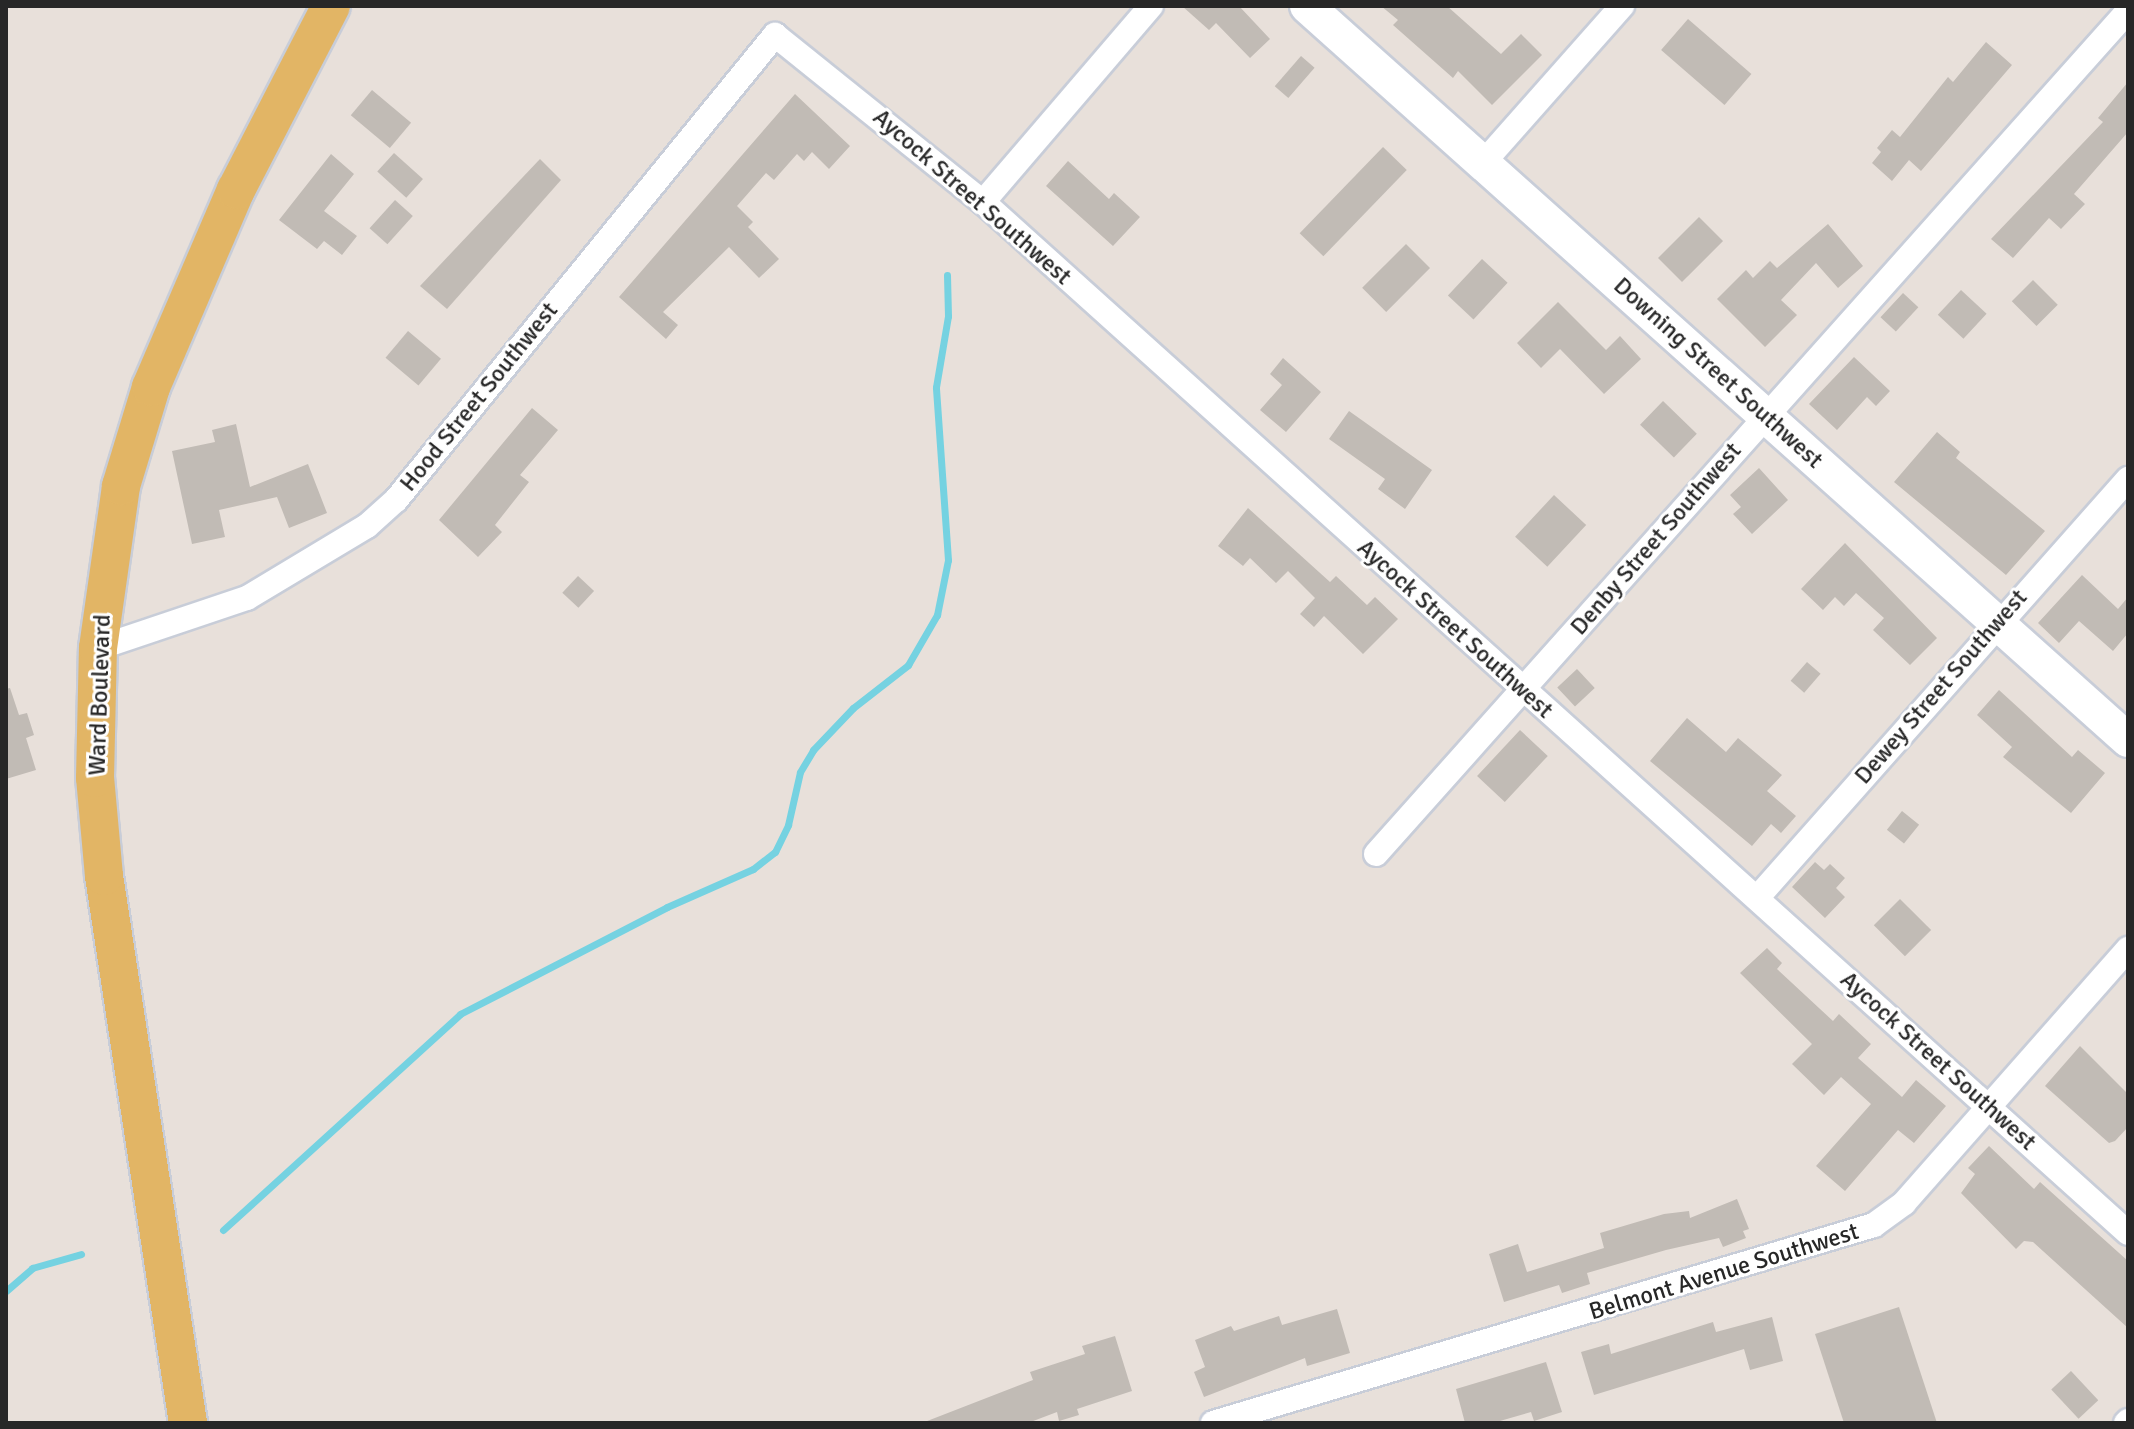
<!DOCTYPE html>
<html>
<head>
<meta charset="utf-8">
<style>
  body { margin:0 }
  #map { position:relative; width:2134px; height:1429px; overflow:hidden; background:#e8e0da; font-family:Signika,sans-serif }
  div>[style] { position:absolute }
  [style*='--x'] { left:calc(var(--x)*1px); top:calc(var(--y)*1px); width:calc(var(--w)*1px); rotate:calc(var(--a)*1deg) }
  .stream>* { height:7px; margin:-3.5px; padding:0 3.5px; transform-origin:3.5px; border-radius:3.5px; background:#75d2e1 }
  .building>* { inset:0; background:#c1bbb5; transform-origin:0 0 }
  .roads { filter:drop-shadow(2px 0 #c8cdd8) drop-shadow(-2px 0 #c8cdd8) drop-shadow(0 2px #c8cdd8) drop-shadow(0 -2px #c8cdd8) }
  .street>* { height:24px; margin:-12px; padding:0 12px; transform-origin:12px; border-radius:12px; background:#fff }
  .secondary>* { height:34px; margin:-17px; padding:0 17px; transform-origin:17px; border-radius:17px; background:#fff }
  .primary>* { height:38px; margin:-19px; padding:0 19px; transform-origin:19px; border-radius:19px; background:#e2b565 }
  span { translate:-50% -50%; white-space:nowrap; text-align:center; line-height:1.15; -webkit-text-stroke:6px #fff; paint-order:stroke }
  .street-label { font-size:24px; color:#272727 }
  .frame { position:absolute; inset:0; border:8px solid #272727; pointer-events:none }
</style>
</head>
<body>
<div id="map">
  <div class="stream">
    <i style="--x:223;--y:1230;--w:321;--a:-42.3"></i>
    <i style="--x:460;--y:1014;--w:233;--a:-27.3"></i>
    <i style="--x:667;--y:907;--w:94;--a:-23.8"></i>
    <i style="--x:753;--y:869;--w:28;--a:-38"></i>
    <i style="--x:775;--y:852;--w:30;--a:-64"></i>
    <i style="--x:788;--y:825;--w:54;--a:-77.2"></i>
    <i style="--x:800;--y:772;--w:26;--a:-59"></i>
    <i style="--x:813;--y:750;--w:58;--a:-46.4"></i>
    <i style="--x:853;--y:708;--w:70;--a:-38"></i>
    <i style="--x:908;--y:665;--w:58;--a:-59.9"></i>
    <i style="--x:937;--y:615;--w:56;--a:-78.7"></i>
    <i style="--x:948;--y:560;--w:173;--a:-94"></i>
    <i style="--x:936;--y:387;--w:72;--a:-80.4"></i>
    <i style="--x:948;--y:316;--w:41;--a:-91.4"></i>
    <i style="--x:6;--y:1291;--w:35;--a:-41"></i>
    <i style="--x:32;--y:1268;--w:51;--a:-15.9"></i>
  </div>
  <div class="building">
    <i style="clip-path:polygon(1182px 6px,1239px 6px,1270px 39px,1250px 58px,1216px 23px,1209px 30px)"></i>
    <i style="clip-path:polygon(1381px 6px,1447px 6px,1501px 54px,1521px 34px,1542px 55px,1492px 105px,1458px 71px,1453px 78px,1393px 25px,1398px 20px)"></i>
    <i style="left:1688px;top:19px;width:84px;height:41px;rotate:41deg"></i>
    <i style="clip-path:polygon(1986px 42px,2012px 65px,1921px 171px,1909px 160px,1892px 181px,1872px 163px,1881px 152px,1877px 148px,1892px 130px,1900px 137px,1948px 77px,1953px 82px)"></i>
    <i style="left:1301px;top:56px;width:18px;height:40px;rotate:41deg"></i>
    <i style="clip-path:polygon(2128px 82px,2128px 132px,2074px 194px,2085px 204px,2061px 229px,2049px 218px,2013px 258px,1991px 239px,2103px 122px,2098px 118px)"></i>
    <i style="left:372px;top:90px;width:51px;height:33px;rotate:40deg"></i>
    <i style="clip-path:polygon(795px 94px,850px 146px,829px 169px,812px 152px,804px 161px,797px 154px,774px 180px,766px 173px,737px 206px,753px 222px,748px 227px,779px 259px,759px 278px,729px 247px,663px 312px,678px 325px,666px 339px,619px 297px)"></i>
    <i style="left:1383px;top:147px;width:33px;height:120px;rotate:44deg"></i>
    <i style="left:394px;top:153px;width:39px;height:25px;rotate:42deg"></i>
    <i style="clip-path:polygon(331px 154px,354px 174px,324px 211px,357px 236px,342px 255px,324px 241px,317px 249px,279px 220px)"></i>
    <i style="clip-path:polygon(540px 159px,561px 180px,447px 309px,420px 286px)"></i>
    <i style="clip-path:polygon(1068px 161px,1109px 199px,1114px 193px,1140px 217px,1113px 246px,1046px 186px)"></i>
    <i style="left:395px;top:200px;width:24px;height:38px;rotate:42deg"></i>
    <i style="left:1699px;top:217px;width:34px;height:58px;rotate:45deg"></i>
    <i style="clip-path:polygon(1828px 224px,1863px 266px,1838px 288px,1816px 263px,1781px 300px,1797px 315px,1765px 347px,1717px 299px,1746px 270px,1753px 278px,1770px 261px,1777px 268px)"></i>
    <i style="left:1406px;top:244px;width:34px;height:62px;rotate:45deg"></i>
    <i style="left:1482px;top:259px;width:35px;height:50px;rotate:43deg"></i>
    <i style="left:2033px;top:280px;width:35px;height:30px;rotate:45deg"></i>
    <i style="left:1961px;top:290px;width:35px;height:34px;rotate:43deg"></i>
    <i style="left:1903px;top:293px;width:21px;height:33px;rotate:43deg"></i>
    <i style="clip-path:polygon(1558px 302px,1606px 350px,1620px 336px,1641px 359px,1604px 394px,1560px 349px,1541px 368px,1517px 343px)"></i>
    <i style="left:408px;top:331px;width:43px;height:35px;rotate:40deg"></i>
    <i style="clip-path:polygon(1854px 357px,1890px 391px,1876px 406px,1867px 397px,1837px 430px,1809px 404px)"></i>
    <i style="clip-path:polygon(1283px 358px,1321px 392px,1286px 432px,1260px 410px,1282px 385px,1270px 374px)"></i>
    <i style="left:1663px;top:401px;width:47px;height:33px;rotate:44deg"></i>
    <i style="clip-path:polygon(532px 408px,558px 430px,520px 475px,529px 482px,495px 525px,502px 532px,478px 557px,439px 520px)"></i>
    <i style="clip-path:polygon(1349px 411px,1432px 470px,1405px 509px,1378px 489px,1385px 479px,1329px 439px)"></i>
    <i style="clip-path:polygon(236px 424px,250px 487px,308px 464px,327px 513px,289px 528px,277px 497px,219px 510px,225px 537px,192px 544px,172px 451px,215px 442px,212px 430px)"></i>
    <i style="clip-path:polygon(1937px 432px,1960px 452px,1956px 458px,2045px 531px,2006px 575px,1894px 482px)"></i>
    <i style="clip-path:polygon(1759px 468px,1788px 500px,1752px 534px,1733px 514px,1741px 507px,1730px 495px)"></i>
    <i style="left:1554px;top:495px;width:44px;height:57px;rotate:43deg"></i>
    <i style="clip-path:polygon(1248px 508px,1330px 582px,1336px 576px,1367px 605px,1375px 597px,1398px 619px,1363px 654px,1324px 616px,1314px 627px,1300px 614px,1315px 598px,1288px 571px,1276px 583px,1250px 558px,1243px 566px,1218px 546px)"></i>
    <i style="clip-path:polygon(1845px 543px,1937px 638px,1910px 665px,1873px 630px,1884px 618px,1856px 593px,1844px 606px,1835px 597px,1823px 610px,1801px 589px)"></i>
    <i style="clip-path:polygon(2082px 575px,2118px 609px,2128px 597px,2128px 633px,2113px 651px,2079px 621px,2059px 643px,2038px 623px)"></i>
    <i style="left:578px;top:576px;width:22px;height:23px;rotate:43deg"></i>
    <i style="left:1807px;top:662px;width:18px;height:25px;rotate:41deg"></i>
    <i style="left:1577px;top:669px;width:26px;height:27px;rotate:47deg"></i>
    <i style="clip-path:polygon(10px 688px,19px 715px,27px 713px,34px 735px,26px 738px,36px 770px,6px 779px,6px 689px)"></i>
    <i style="clip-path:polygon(1999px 690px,2072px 757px,2078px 750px,2105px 773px,2071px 813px,2003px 757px,2012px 747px,1977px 715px)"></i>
    <i style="clip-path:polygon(1687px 718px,1726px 752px,1738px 738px,1782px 775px,1767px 791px,1796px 816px,1781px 833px,1771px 824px,1752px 846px,1650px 761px)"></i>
    <i style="left:1520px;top:730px;width:38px;height:63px;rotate:43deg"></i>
    <i style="left:1902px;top:811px;width:22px;height:24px;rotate:39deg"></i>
    <i style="clip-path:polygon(1815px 862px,1824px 870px,1830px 864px,1845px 878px,1836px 888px,1845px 897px,1825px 918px,1792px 887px)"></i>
    <i style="left:1900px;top:899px;width:44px;height:37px;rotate:45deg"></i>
    <i style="clip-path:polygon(1767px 948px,1782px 963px,1777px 969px,1833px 1021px,1839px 1014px,1871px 1044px,1858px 1058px,1902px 1097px,1916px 1080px,1946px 1106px,1914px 1143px,1898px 1130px,1845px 1191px,1816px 1166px,1871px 1104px,1841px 1077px,1824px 1095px,1792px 1064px,1812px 1044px,1740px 973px)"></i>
    <i style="clip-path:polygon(2080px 1046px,2128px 1094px,2128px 1127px,2115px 1141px,2109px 1143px,2045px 1086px)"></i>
    <i style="clip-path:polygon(1989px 1146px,2034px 1189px,2040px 1182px,2128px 1261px,2128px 1328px,2033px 1242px,2024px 1241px,2016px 1249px,1961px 1193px,1975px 1174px,1968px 1168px)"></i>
    <i style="clip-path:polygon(1737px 1199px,1749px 1229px,1743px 1231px,1746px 1238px,1723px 1247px,1719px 1238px,1666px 1250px,1587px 1273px,1590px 1284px,1562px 1293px,1559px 1285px,1504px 1302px,1489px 1254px,1518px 1244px,1527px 1272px,1604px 1248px,1600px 1233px,1664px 1214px,1689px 1211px,1690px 1218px)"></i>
    <i style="clip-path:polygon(1899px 1307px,1937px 1423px,1844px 1423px,1815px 1334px)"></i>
    <i style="clip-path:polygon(1337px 1309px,1350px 1353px,1307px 1366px,1305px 1358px,1204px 1397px,1194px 1372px,1205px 1367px,1195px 1340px,1231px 1326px,1234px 1331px,1279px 1316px,1282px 1325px)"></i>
    <i style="clip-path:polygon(1772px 1317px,1783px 1361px,1750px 1370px,1744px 1349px,1594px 1395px,1581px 1352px,1609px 1344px,1611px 1354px,1713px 1322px,1716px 1332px)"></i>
    <i style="clip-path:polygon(1115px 1336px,1132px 1391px,1077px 1409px,1079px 1415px,1059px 1421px,1057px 1412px,1028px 1423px,922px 1423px,1033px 1380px,1030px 1372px,1085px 1354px,1082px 1346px)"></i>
    <i style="clip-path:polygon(1546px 1362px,1562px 1412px,1534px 1421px,1531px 1412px,1493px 1423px,1465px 1423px,1456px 1389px)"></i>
    <i style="left:2071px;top:1371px;width:40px;height:27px;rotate:47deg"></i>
  </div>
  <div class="roads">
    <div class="street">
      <i style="--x:1483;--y:163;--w:210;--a:-48.5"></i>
      <i style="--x:983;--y:202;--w:258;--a:-49.4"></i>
      <i style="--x:98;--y:648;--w:157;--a:-18.6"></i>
      <i style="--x:247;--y:598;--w:140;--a:-31"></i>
      <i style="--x:367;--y:526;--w:39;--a:-42"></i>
      <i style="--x:396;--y:500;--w:600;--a:-50.82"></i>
      <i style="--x:775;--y:35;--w:267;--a:38.8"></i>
      <i style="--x:983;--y:202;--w:1541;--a:42"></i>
      <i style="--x:1376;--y:854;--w:1130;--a:-48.27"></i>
      <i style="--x:1757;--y:898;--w:560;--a:-48.48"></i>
      <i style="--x:1213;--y:1423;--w:690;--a:-16.68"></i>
      <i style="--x:1874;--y:1225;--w:37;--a:-36"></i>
      <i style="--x:1904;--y:1203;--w:339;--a:-48.6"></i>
      <i style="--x:2126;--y:1423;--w:3;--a:-45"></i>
    </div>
    <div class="secondary">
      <i style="--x:1307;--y:6;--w:1101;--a:41.8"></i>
    </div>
    <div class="primary">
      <i style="--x:188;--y:1423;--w:553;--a:-98.73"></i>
      <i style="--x:104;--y:876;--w:98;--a:-95.2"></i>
      <i style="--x:95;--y:778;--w:130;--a:-88.7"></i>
      <i style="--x:98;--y:648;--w:164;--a:-81.9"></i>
      <i style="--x:121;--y:486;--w:103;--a:-73.1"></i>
      <i style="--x:151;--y:387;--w:215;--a:-66.7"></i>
      <i style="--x:236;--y:190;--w:207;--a:-62.7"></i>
    </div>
  </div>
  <div class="street-label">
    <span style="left:972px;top:197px;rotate:41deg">Aycock Street Southwest</span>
    <span style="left:1718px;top:373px;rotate:42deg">Downing Street Southwest</span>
    <span style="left:479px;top:397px;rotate:-51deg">Hood Street Southwest</span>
    <span style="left:1656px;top:539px;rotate:-49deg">Denby Street Southwest</span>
    <span style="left:1455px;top:629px;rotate:42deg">Aycock Street Southwest</span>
    <span style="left:1941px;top:687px;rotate:-49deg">Dewey Street Southwest</span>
    <span style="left:100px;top:695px;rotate:-88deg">Ward Boulevard</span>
    <span style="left:1938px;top:1061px;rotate:42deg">Aycock Street Southwest</span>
    <span style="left:1724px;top:1272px;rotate:-17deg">Belmont Avenue Southwest</span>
  </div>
  <div class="frame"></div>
</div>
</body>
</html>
